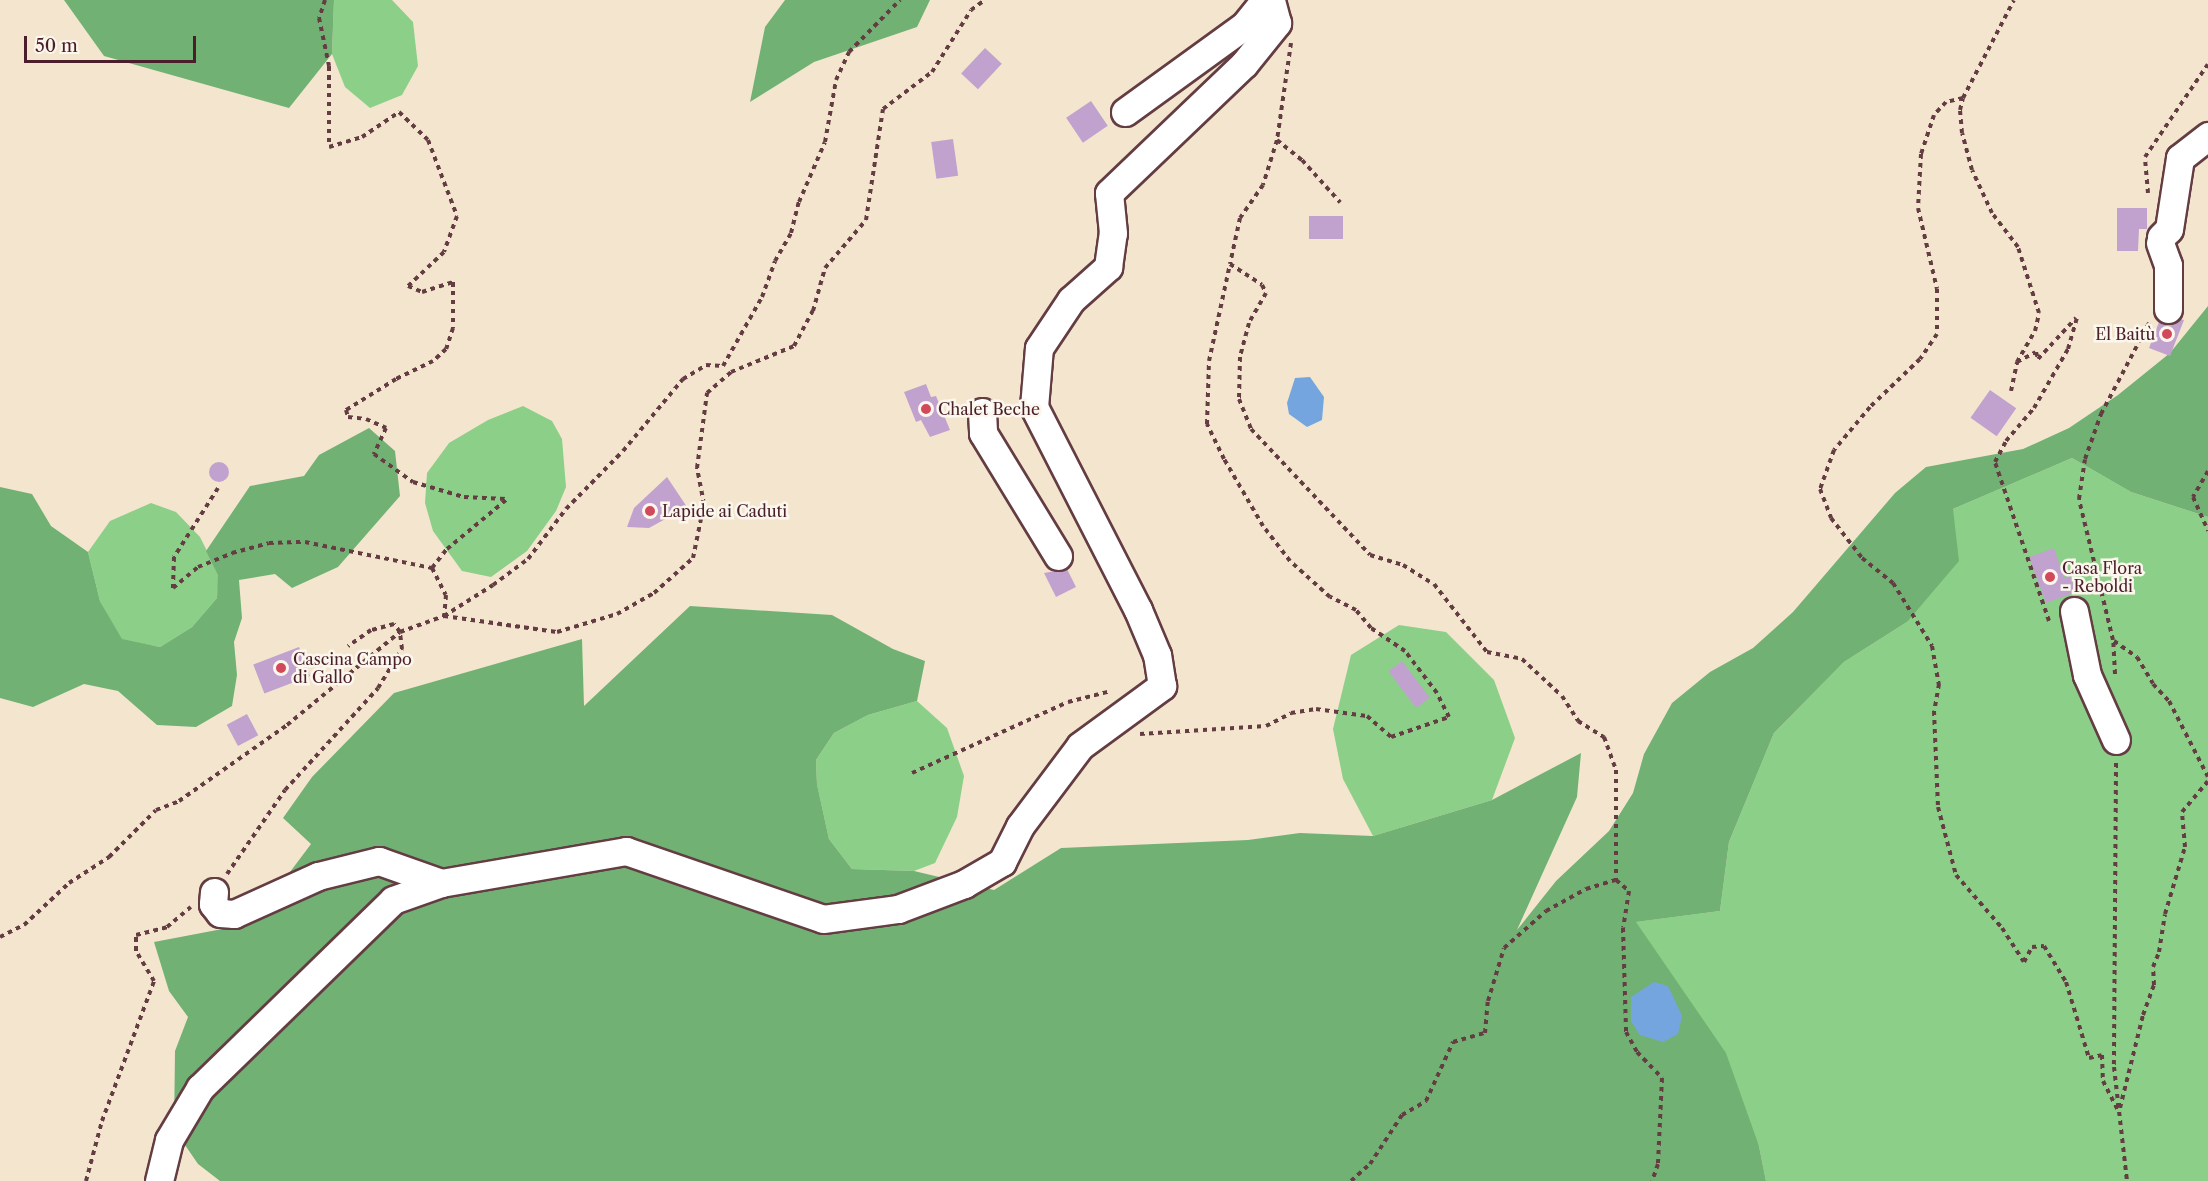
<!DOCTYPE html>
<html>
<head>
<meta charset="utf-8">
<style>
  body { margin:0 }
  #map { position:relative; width:2208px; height:1181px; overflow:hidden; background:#f4e6ce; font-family:"Libre Caslon Text",serif }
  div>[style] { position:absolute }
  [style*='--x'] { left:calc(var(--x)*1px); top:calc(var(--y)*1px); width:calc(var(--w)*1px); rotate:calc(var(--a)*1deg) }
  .green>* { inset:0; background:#8ccf88 }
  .forest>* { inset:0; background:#71b274 }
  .water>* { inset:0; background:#75a5df }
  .building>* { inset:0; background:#c1a2ce; transform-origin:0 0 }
  .round { border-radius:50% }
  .path>* { height:4px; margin-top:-2px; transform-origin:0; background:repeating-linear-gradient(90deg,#643d43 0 4.5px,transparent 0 9px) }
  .roads { filter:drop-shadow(2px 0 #643d43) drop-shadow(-2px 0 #643d43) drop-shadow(0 2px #643d43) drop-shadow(0 -2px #643d43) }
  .minor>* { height:27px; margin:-13.5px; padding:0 13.5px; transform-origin:13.5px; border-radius:13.5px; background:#fff }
  .dots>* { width:16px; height:16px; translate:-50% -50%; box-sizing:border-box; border:3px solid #fbf7ec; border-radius:50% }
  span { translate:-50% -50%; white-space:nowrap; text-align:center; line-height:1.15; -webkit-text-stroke:5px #fbf7ec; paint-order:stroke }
  .poi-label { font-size:16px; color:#4a1f2b }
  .right { translate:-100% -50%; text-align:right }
  .left { translate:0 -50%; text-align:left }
  .scale { position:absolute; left:24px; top:36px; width:172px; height:27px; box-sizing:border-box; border:3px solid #4a1f2b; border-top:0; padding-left:8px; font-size:18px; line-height:21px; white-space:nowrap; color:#4a1f2b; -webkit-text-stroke:4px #fbf7ec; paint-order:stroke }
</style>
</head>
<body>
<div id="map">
  <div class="green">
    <i style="clip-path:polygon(334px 0,392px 0,413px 22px,418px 66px,402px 95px,370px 108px,345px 87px,332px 54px)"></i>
    <i style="clip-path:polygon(523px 406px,552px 421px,562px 439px,566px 487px,556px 511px,527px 551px,491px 577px,462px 571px,433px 531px,425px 503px,427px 473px,449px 443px,488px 420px)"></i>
    <i style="clip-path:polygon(2072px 458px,2131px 492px,2208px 517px,2208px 1181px,1766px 1181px,1759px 1146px,1635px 922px,1720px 911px,1729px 842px,1774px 733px,1844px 662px,1907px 622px,1953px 509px)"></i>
    <i style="clip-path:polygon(151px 503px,176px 512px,200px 537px,219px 575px,217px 598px,192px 627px,160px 647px,122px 640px,100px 601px,88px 552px,110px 521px)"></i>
    <i style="clip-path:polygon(1399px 625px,1446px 632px,1494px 680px,1515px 738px,1492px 800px,1373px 836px,1343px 779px,1333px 729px,1351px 655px)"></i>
    <i style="clip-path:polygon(917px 701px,947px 728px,964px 776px,957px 817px,935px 863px,914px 871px,852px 869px,829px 839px,817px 784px,816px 760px,834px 733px,868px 715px)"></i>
  </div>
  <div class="forest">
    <i style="clip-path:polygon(64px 0,334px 0,332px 54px,289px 108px,104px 56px)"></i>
    <i style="clip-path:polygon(785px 0,930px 0,917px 27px,814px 62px,750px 102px,765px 27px)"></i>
    <i style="clip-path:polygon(2208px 306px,2208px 517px,2131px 492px,2072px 458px,1953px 509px,1959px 561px,1907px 622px,1844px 662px,1774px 733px,1729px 842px,1720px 911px,1636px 922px,1726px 1053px,1759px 1146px,1766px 1181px,220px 1181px,198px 1164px,174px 1129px,175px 1051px,188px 1017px,169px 991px,154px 942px,238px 926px,290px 872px,311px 844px,283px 818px,312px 777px,394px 693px,582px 639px,584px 706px,690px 606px,832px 615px,893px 649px,925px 661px,917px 701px,868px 715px,834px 733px,816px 760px,817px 784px,829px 839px,852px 869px,914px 871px,994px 890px,1061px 848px,1248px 840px,1300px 833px,1373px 836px,1492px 800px,1581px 753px,1577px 797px,1517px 930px,1556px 881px,1609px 831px,1633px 793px,1644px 754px,1672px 703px,1710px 672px,1753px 648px,1793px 612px,1895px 493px,1926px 467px,2023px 449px,2069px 428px,2118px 395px,2170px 353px)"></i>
    <i style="clip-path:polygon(369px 428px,395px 451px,400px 496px,338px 567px,292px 588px,275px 574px,239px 580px,242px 618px,234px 642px,237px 675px,232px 706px,196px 727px,157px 725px,118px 691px,84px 684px,33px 707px,0 698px,0 487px,32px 494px,51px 526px,88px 552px,100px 601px,122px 639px,160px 647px,192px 627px,217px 598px,218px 575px,206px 551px,250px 486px,304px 476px,319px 455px)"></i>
  </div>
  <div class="water">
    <i style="clip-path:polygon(1310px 377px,1324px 397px,1322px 420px,1307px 427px,1289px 414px,1287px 403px,1295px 378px)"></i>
    <i style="clip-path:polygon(1654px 982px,1668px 986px,1682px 1016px,1678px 1034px,1663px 1042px,1640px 1035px,1631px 1021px,1631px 997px)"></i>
  </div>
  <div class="building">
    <i style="left:985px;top:48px;width:23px;height:35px;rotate:43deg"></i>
    <i style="left:1091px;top:101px;width:30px;height:30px;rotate:56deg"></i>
    <i style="left:953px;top:139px;width:37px;height:22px;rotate:82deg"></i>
    <i style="clip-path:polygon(2117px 208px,2147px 208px,2147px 229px,2139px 229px,2138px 251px,2117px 251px)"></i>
    <i style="left:1343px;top:216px;width:23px;height:34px;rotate:90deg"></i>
    <i style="clip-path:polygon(2180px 319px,2184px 320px,2170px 356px,2149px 348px,2159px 322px,2169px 325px)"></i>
    <i style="clip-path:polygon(926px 384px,931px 397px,936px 396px,950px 430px,930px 437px,921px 420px,916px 422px,904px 392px)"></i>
    <i style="left:1990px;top:390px;width:32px;height:34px;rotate:35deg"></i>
    <i class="round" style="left:209px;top:462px;width:20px;height:20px"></i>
    <i style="clip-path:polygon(667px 477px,687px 507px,649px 528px,627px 527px,634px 508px)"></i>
    <i style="clip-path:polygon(2054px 548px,2064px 577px,2070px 576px,2076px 592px,2046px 603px,2029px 557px)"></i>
    <i style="clip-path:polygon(1067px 569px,1076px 587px,1056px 597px,1044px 573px)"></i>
    <i style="left:299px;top:647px;width:31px;height:49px;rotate:69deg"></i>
    <i style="left:1402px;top:661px;width:46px;height:17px;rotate:53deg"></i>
    <i style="left:247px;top:714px;width:24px;height:23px;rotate:62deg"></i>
  </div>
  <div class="path">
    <i style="--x:325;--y:0;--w:19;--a:108"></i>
    <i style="--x:319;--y:18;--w:49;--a:78.2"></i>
    <i style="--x:329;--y:66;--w:81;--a:90"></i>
    <i style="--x:329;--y:147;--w:34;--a:-17"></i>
    <i style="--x:362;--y:137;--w:45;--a:-34"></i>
    <i style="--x:399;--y:112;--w:40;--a:44"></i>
    <i style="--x:428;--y:140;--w:81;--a:69.1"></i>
    <i style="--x:457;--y:216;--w:38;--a:110"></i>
    <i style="--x:444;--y:252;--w:50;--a:136.6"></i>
    <i style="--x:408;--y:286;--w:15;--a:23"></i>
    <i style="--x:422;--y:292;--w:33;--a:-18"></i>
    <i style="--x:453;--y:282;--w:46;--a:90"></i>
    <i style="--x:453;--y:328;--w:22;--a:108"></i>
    <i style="--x:446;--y:349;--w:18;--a:137"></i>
    <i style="--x:433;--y:361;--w:41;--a:154.1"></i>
    <i style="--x:396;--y:379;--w:59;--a:148.2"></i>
    <i style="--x:346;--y:410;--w:7;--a:74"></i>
    <i style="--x:348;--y:417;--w:18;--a:6"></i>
    <i style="--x:366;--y:419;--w:22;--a:24"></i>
    <i style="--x:386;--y:428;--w:29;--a:115"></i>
    <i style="--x:374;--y:454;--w:48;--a:35.7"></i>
    <i style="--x:413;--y:482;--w:53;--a:16.4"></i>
    <i style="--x:464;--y:497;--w:42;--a:2.7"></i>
    <i style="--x:1291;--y:43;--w:98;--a:98.2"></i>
    <i style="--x:1277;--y:140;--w:32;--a:39"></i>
    <i style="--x:1302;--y:160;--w:57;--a:47.9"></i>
    <i style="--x:1963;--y:98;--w:17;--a:167"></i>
    <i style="--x:1946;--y:102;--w:18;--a:133"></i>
    <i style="--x:1934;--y:115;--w:41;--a:108.4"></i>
    <i style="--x:1921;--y:154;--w:54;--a:93.2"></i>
    <i style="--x:1918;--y:208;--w:83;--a:76.8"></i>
    <i style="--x:1937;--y:289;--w:45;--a:90"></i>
    <i style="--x:1937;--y:334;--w:30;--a:124"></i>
    <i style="--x:1920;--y:359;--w:69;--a:136.2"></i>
    <i style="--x:1870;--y:407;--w:56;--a:129.9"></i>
    <i style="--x:1834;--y:450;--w:41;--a:109.7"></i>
    <i style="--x:1820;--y:489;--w:31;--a:69"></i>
    <i style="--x:1831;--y:518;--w:51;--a:52.2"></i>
    <i style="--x:1862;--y:558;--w:40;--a:39"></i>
    <i style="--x:1893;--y:583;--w:74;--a:58.2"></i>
    <i style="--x:1932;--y:646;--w:39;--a:80"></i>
    <i style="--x:1939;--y:684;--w:27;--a:100"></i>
    <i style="--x:1934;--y:711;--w:96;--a:87.6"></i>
    <i style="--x:1938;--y:807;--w:70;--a:75.2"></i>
    <i style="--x:1956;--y:875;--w:70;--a:49"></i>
    <i style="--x:2002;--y:928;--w:40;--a:57.1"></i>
    <i style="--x:2024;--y:962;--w:17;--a:-62"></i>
    <i style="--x:2032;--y:947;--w:12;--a:-5"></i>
    <i style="--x:2044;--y:946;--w:42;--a:58.6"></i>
    <i style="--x:2066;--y:982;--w:79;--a:73.2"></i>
    <i style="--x:2089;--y:1058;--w:13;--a:-13"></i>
    <i style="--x:2102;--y:1055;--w:26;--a:88"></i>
    <i style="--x:2103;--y:1081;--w:35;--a:63"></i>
    <i style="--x:1277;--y:140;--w:47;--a:107.3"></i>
    <i style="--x:1263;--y:185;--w:40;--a:124.9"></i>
    <i style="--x:1240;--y:218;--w:47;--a:102.3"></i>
    <i style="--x:1230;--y:264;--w:38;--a:33"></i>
    <i style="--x:1262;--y:285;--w:9;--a:63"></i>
    <i style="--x:1266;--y:293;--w:34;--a:120"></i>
    <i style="--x:1249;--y:323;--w:35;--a:105"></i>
    <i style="--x:1240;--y:357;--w:42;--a:91.4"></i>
    <i style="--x:1239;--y:399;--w:32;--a:68"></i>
    <i style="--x:1251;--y:429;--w:173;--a:46.6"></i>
    <i style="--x:1370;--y:555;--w:34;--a:17"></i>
    <i style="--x:1403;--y:565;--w:36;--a:32"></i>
    <i style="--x:1434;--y:584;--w:86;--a:52.1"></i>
    <i style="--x:1487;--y:652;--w:36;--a:11"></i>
    <i style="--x:1522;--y:659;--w:54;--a:42.8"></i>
    <i style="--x:1562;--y:696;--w:30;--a:57"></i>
    <i style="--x:1578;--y:721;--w:31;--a:32"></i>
    <i style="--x:1604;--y:737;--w:35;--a:70"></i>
    <i style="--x:1616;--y:770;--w:110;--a:90"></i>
    <i style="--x:2148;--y:193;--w:36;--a:-95"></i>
    <i style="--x:2145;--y:157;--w:112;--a:-55.9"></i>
    <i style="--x:2017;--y:362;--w:21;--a:-28"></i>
    <i style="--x:2036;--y:352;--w:7;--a:74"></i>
    <i style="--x:2038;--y:359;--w:56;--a:-47.2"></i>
    <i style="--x:2011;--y:391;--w:30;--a:-78"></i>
    <i style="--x:2017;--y:362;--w:36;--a:-60"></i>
    <i style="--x:2035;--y:331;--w:18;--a:-77"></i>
    <i style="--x:2039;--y:313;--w:69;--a:-107.7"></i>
    <i style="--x:2018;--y:247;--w:43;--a:-127.4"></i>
    <i style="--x:1992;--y:213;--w:47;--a:-114.9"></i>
    <i style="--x:1972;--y:170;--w:38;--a:-105"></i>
    <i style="--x:1962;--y:133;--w:23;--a:-95"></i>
    <i style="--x:1960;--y:110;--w:12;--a:-76"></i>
    <i style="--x:1963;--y:98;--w:110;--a:-62.5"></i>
    <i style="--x:2208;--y:471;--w:30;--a:120"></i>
    <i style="--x:2193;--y:497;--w:37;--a:66"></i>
    <i style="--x:218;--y:488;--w:82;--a:122.5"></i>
    <i style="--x:174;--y:557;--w:31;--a:92"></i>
    <i style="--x:173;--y:588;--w:33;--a:-40"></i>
    <i style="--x:198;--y:567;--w:37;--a:-22"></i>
    <i style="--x:232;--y:553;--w:38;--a:-15"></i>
    <i style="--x:269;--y:543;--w:36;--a:-2"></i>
    <i style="--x:305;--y:542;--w:130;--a:11.6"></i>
    <i style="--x:432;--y:568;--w:30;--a:63"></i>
    <i style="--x:446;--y:595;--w:21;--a:95"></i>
    <i style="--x:444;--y:616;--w:58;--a:-32.3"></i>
    <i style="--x:493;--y:585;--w:44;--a:-36.6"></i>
    <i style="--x:528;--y:559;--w:63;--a:-52.8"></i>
    <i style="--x:566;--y:509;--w:81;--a:-45.5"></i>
    <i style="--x:623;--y:451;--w:94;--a:-50.2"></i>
    <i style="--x:683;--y:379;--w:27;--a:-31"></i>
    <i style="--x:706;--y:365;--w:17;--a:3"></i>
    <i style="--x:723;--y:366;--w:79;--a:-60.5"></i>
    <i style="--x:762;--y:297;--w:38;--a:-70"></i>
    <i style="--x:775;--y:261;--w:32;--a:-60"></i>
    <i style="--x:791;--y:233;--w:32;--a:-76"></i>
    <i style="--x:799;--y:202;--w:65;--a:-66.6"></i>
    <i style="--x:825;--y:142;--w:63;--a:-79.9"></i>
    <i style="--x:836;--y:80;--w:31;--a:-65"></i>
    <i style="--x:849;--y:52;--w:73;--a:-45.6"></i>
    <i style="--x:432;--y:568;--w:24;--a:-52"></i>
    <i style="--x:447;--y:549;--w:77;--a:-39.7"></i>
    <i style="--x:2049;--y:621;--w:168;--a:-108.8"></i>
    <i style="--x:1995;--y:462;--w:24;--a:-62"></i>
    <i style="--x:2006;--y:441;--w:43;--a:-49.7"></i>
    <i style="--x:2034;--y:408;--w:68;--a:-60"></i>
    <i style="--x:2068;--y:349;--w:33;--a:-74"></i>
    <i style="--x:2114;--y:641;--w:28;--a:35"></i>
    <i style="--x:2137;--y:657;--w:31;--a:59"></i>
    <i style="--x:2153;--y:684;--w:23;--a:47"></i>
    <i style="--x:2169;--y:701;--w:85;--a:62.8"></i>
    <i style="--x:2115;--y:674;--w:34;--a:-93"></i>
    <i style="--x:2113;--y:640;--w:145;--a:-103.6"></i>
    <i style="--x:2079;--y:499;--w:40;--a:-81.5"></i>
    <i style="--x:2085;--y:459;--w:48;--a:-70.4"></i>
    <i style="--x:2101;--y:414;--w:103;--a:-62.2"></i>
    <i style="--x:1140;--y:734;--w:126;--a:-3.6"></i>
    <i style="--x:1266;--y:726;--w:28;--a:-27"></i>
    <i style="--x:1291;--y:713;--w:25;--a:-9"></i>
    <i style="--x:1316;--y:709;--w:51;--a:7.8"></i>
    <i style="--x:1367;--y:716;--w:32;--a:41"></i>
    <i style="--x:1391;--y:737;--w:61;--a:-19"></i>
    <i style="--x:1449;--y:717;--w:27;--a:-117"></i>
    <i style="--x:1437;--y:693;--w:53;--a:-127.3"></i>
    <i style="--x:1405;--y:651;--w:41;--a:-145.9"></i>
    <i style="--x:1371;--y:628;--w:23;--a:-130"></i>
    <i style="--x:1356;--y:610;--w:29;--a:-153"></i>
    <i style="--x:1330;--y:597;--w:54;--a:-138"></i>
    <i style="--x:1290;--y:561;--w:44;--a:-127.6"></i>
    <i style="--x:1263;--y:526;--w:78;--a:-120.2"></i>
    <i style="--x:1224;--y:459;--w:39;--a:-116"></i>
    <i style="--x:1207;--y:424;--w:63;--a:-88.2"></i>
    <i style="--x:1209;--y:361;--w:99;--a:-77.8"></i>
    <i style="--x:2116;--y:763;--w:304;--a:90.4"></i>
    <i style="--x:2114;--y:1067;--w:115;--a:83.5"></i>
    <i style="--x:912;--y:773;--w:171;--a:-24.5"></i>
    <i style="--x:1068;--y:702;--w:44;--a:-14.3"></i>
    <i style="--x:227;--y:874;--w:102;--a:-55.4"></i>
    <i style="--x:285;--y:790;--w:138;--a:-47.6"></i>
    <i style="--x:378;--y:688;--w:46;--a:-58.4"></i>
    <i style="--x:402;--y:649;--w:17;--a:-97"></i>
    <i style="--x:400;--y:632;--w:10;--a:-127"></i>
    <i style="--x:394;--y:624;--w:24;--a:165"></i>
    <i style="--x:371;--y:630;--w:28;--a:145"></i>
    <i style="--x:0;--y:937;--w:27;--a:-27"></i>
    <i style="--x:24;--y:925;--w:62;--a:-43"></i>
    <i style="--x:69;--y:883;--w:48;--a:-33"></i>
    <i style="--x:109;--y:857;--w:66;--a:-45"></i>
    <i style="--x:156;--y:810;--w:25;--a:-21"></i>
    <i style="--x:179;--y:801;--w:132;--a:-35.1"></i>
    <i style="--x:287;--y:725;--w:146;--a:-39.5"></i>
    <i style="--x:400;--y:632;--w:47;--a:-20"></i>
    <i style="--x:444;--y:616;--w:114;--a:8.1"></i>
    <i style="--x:557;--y:632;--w:63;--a:-16.7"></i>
    <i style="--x:617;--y:614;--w:43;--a:-29.6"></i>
    <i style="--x:654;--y:593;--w:52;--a:-41.9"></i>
    <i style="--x:693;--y:558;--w:55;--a:-78.5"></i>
    <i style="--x:704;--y:504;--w:37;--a:-101"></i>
    <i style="--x:697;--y:468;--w:76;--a:-82.4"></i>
    <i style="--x:707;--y:393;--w:32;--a:-41"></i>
    <i style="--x:731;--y:372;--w:68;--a:-22.4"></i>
    <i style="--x:794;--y:346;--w:40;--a:-62"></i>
    <i style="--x:813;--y:311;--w:45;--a:-74.4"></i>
    <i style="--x:825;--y:268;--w:63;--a:-49.5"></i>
    <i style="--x:866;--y:220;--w:112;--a:-81.3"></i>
    <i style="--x:883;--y:109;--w:61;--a:-37.1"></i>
    <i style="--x:932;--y:72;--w:73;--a:-57.8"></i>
    <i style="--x:971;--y:10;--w:17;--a:-36"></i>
    <i style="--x:2120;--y:1108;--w:96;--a:-76.1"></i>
    <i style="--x:2143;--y:1015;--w:32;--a:-70"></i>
    <i style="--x:2154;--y:985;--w:18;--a:-93"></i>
    <i style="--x:2153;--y:967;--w:16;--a:-68"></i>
    <i style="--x:2159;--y:952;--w:38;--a:-81"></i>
    <i style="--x:2165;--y:914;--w:70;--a:-73.4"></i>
    <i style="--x:2185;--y:847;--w:35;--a:-95"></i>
    <i style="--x:2182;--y:812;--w:40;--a:-50"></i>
    <i style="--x:86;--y:1181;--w:62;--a:-75.1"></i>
    <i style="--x:102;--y:1121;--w:149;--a:-69.6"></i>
    <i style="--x:154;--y:981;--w:35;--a:-121"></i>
    <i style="--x:136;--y:951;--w:16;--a:-90"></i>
    <i style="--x:136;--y:935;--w:32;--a:-14"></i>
    <i style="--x:167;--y:927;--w:31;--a:-40"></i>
    <i style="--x:1351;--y:1181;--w:25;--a:-42"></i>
    <i style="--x:1370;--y:1164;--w:59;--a:-56.9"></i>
    <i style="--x:1402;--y:1115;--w:28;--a:-30"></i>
    <i style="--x:1426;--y:1101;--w:65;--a:-65.4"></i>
    <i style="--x:1453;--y:1042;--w:33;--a:-16"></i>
    <i style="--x:1485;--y:1033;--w:32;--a:-85"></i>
    <i style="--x:1488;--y:1001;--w:55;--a:-73.2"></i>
    <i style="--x:1504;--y:948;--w:56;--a:-41.4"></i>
    <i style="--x:1546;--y:911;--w:46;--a:-28.8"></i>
    <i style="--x:1586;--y:889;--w:31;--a:-17"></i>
    <i style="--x:1616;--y:880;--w:17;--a:40"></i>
    <i style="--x:1629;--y:891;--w:37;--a:99"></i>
    <i style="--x:1623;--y:928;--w:104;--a:88.3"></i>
    <i style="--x:1626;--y:1032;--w:23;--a:61"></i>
    <i style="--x:1637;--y:1052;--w:36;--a:46"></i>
    <i style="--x:1662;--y:1078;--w:86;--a:92.7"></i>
    <i style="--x:1658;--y:1164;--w:18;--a:109"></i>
  </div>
  <div class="roads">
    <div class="minor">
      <i style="--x:1125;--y:112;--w:147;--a:-35.9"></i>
      <i style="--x:1244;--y:26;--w:33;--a:-51"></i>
      <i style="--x:2161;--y:237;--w:11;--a:-45"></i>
      <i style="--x:2169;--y:229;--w:72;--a:-81.2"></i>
      <i style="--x:2180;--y:158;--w:36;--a:-38"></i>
      <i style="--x:2160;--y:243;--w:23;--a:70"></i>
      <i style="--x:2168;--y:265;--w:44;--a:90"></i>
      <i style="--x:982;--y:412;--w:21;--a:87"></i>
      <i style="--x:983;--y:433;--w:144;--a:58.6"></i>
      <i style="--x:2074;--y:611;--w:65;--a:78.5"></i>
      <i style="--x:2087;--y:675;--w:71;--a:66"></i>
      <i style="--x:214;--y:892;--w:12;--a:95"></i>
      <i style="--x:213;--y:904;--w:11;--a:52"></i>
      <i style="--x:220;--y:913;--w:14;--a:4"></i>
      <i style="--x:234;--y:914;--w:92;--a:-24.3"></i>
      <i style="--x:318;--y:876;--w:63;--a:-13.8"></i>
      <i style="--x:379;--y:861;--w:66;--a:19.5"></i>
      <i style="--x:159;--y:1181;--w:42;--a:-76.3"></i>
      <i style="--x:169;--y:1140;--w:61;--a:-59.2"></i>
      <i style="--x:200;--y:1088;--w:269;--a:-44.2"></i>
      <i style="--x:393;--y:900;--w:51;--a:-19.5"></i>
      <i style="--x:441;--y:883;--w:188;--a:-9.8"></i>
      <i style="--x:626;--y:851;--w:208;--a:19"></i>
      <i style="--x:823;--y:919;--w:76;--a:-7.6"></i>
      <i style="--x:898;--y:909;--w:71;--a:-20.7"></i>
      <i style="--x:964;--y:884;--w:44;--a:-30.1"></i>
      <i style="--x:1002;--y:862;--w:40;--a:-63.4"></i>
      <i style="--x:1020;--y:826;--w:100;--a:-53.1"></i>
      <i style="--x:1080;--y:746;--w:102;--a:-36.2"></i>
      <i style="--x:1162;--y:686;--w:31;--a:-99"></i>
      <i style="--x:1157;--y:655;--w:49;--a:-112.9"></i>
      <i style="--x:1138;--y:610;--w:228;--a:-117.1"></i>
      <i style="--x:1034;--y:407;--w:59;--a:-85.2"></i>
      <i style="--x:1039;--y:348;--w:58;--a:-56.3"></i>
      <i style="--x:1071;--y:300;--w:50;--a:-41.7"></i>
      <i style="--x:1108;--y:267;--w:34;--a:-82"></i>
      <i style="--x:1113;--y:233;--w:40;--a:-95.7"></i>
      <i style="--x:1109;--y:193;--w:187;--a:-43.7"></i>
      <i style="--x:1244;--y:64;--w:53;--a:-51.2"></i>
      <i style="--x:1277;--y:23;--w:24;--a:-105"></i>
    </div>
  </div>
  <div class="dots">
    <i style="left:2167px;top:334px;background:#d1495b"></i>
    <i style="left:926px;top:409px;background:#d1495b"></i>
    <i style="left:650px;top:511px;background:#d1495b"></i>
    <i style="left:2050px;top:577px;background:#d1495b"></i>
    <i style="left:281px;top:668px;background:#d1495b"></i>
  </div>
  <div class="poi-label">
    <span class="right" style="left:2155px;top:334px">El Baitù</span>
    <span class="left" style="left:938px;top:409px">Chalet Beche</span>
    <span class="left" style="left:662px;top:511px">Lapide ai Caduti</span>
    <span class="left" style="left:2062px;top:577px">Casa Flora<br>- Reboldi</span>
    <span class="left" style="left:293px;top:668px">Cascina Campo<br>di Gallo</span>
  </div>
  <div class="scale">50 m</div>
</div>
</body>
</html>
